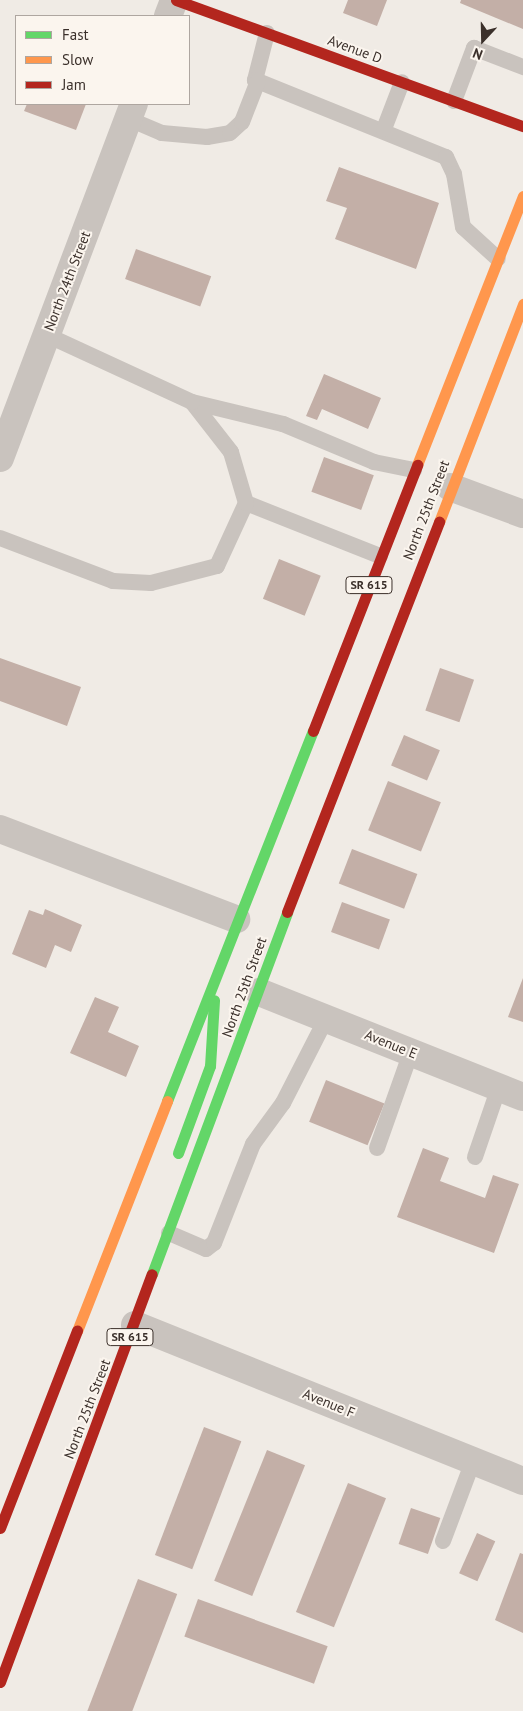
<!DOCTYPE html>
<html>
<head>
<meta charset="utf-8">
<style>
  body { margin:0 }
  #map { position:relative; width:523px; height:1711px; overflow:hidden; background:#f0ebe5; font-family:"PT Sans",sans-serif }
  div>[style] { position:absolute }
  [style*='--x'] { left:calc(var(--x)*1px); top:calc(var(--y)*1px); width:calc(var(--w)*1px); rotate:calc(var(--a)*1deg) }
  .building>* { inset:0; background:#c3afa7; transform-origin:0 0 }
  .lane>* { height:16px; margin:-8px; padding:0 8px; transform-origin:8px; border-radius:8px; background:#c9c3be }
  .street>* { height:28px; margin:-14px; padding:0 14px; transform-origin:14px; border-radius:14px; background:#c9c3be }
  .fast>* { height:11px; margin:-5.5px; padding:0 5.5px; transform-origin:5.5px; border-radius:5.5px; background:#63d668 }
  .slow>* { height:11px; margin:-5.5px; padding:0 5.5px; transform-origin:5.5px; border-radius:5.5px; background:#ff974d }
  .jam>* { height:11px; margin:-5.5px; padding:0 5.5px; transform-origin:5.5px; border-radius:5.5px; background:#b3261e }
  span { translate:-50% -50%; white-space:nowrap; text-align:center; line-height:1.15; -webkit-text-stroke:4px #fbf5ee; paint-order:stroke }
  .shield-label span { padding:1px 4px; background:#fbf5ee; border:1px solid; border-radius:4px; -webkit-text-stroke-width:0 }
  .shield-label { font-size:12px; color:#3b302b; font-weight:700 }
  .street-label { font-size:14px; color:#3b302b }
  .legend { position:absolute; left:15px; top:15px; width:175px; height:90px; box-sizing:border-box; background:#fbf5ee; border:1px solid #aea6a0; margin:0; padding:6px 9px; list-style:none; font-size:15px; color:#3b302b }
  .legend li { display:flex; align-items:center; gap:10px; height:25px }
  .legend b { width:25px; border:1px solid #aea6a0 }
  .north { position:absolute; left:458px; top:15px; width:50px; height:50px; -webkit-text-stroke:4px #fbf5ee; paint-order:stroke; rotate:201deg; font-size:14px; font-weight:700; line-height:20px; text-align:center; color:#3b302b }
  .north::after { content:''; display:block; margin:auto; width:18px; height:22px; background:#3b302b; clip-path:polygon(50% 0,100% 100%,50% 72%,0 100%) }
</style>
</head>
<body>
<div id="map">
  <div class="building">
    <i style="clip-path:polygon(348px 0,387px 0,377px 26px,343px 13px)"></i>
    <i style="clip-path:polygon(461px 0,523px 0,523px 29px,460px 3px)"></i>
    <i style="clip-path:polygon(27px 104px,86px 104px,76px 130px,24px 111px)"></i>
    <i style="clip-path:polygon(339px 167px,439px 203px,416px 269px,335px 239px,347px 208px,326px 201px)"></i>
    <i style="left:136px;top:249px;width:80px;height:32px;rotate:20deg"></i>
    <i style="clip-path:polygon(324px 374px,381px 398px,368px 429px,322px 409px,317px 420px,306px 416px)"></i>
    <i style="left:324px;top:457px;width:53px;height:37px;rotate:20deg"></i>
    <i style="left:279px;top:559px;width:45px;height:43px;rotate:22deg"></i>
    <i style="clip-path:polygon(0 658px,81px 687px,67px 726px,0 701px)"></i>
    <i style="left:440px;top:668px;width:36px;height:45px;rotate:19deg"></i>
    <i style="left:404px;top:735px;width:39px;height:33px;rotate:23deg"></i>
    <i style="left:388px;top:781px;width:57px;height:53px;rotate:22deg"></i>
    <i style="left:352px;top:849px;width:70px;height:37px;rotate:21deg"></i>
    <i style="left:342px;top:902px;width:51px;height:32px;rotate:20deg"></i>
    <i style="clip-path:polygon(45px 909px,82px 925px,71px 952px,55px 945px,46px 968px,12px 954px,29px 910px,43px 915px)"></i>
    <i style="clip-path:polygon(523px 978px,523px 1022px,508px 1017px)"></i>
    <i style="clip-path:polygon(95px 997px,119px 1007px,108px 1032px,139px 1046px,126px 1077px,70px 1053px)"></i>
    <i style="left:326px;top:1080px;width:63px;height:45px;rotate:22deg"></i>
    <i style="clip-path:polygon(423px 1148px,449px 1158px,440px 1181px,485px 1198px,493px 1175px,519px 1184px,494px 1253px,397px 1217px)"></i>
    <i style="left:204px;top:1427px;width:40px;height:137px;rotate:21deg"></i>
    <i style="left:267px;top:1450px;width:41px;height:141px;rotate:22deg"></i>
    <i style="left:348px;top:1483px;width:41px;height:139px;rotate:22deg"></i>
    <i style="left:411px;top:1508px;width:31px;height:38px;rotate:19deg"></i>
    <i style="left:477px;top:1533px;width:20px;height:44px;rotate:24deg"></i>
    <i style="clip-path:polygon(520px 1553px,523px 1554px,523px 1633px,495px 1620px)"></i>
    <i style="left:138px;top:1579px;width:42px;height:142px;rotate:21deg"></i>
    <i style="left:198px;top:1599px;width:138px;height:40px;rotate:20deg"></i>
  </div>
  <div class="lane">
    <i style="--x:267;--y:33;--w:49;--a:104.3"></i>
    <i style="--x:255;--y:80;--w:206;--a:22"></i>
    <i style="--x:446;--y:157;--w:19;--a:65"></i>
    <i style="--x:454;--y:174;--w:54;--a:80.4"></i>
    <i style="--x:463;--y:227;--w:47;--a:42.4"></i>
    <i style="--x:454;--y:101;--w:57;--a:-69.3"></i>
    <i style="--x:474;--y:48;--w:53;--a:21.2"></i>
    <i style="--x:129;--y:119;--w:36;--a:23"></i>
    <i style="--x:162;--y:133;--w:45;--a:5.1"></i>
    <i style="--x:207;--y:137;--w:23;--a:-10"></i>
    <i style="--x:230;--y:133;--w:16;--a:-43"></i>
    <i style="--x:242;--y:122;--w:44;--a:-68.7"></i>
    <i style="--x:384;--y:129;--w:50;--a:-69"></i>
    <i style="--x:192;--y:402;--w:94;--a:13.6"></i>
    <i style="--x:283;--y:424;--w:99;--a:22.7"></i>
    <i style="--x:374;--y:462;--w:41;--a:11.3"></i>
    <i style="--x:246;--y:503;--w:144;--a:21.6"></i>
    <i style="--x:0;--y:538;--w:121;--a:20.8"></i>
    <i style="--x:113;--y:581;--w:38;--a:3"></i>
    <i style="--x:151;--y:583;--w:68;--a:-14.4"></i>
    <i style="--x:217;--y:566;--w:69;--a:-65.3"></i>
    <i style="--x:246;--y:503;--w:53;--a:-106.4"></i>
    <i style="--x:231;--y:452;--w:63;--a:-128"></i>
    <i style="--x:192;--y:402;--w:160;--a:-155.2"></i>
    <i style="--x:377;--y:1148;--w:102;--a:-70.5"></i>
    <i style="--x:475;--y:1157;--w:74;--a:-71.1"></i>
    <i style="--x:169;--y:1233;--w:40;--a:23.4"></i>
    <i style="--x:206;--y:1249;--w:10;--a:-37"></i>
    <i style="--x:214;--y:1243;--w:106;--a:-68.5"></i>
    <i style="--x:253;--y:1144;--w:51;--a:-53.8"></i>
    <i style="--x:283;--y:1103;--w:94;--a:-62.9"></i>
    <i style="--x:443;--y:1541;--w:85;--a:-69.4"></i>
  </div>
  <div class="street">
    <i style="--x:168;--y:16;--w:17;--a:-69"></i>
    <i style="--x:0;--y:458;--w:379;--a:-69.3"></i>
    <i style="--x:450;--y:487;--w:78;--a:20.3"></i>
    <i style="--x:0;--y:829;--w:253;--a:20.9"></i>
    <i style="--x:259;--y:992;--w:284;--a:21.7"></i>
    <i style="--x:135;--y:1325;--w:418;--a:21.9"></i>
  </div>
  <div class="fast">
    <i style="--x:167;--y:1101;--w:398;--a:-68.5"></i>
    <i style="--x:178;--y:1153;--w:93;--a:-69.8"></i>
    <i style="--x:210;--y:1066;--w:66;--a:-86.5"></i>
    <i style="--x:152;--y:1274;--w:386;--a:-69.5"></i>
  </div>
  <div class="slow">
    <i style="--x:417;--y:465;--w:289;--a:-68.5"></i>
    <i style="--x:439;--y:522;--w:234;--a:-68.9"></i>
    <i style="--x:77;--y:1331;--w:247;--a:-68.6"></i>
  </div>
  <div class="jam">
    <i style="--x:176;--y:0;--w:369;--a:20"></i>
    <i style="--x:313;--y:731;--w:286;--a:-68.6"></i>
    <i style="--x:287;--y:912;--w:419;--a:-68.7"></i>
    <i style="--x:0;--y:1528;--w:212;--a:-68.7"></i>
    <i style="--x:0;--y:1682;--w:435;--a:-69.6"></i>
  </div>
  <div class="shield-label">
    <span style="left:369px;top:585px">SR 615</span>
    <span style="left:130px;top:1337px">SR 615</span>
  </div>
  <div class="street-label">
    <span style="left:355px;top:49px;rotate:20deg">Avenue D</span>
    <span style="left:67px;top:281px;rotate:-69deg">North 24th Street</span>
    <span style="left:426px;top:510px;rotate:-69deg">North 25th Street</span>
    <span style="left:244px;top:987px;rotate:-70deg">North 25th Street</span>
    <span style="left:391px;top:1044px;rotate:22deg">Avenue E</span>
    <span style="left:329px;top:1403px;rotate:22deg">Avenue F</span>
    <span style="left:87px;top:1409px;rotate:-69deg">North 25th Street</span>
  </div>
  <ul class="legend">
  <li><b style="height:6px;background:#63d668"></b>Fast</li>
  <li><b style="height:6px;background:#ff974d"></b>Slow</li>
  <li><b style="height:6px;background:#b3261e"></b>Jam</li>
  </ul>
  <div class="north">N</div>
</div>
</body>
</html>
